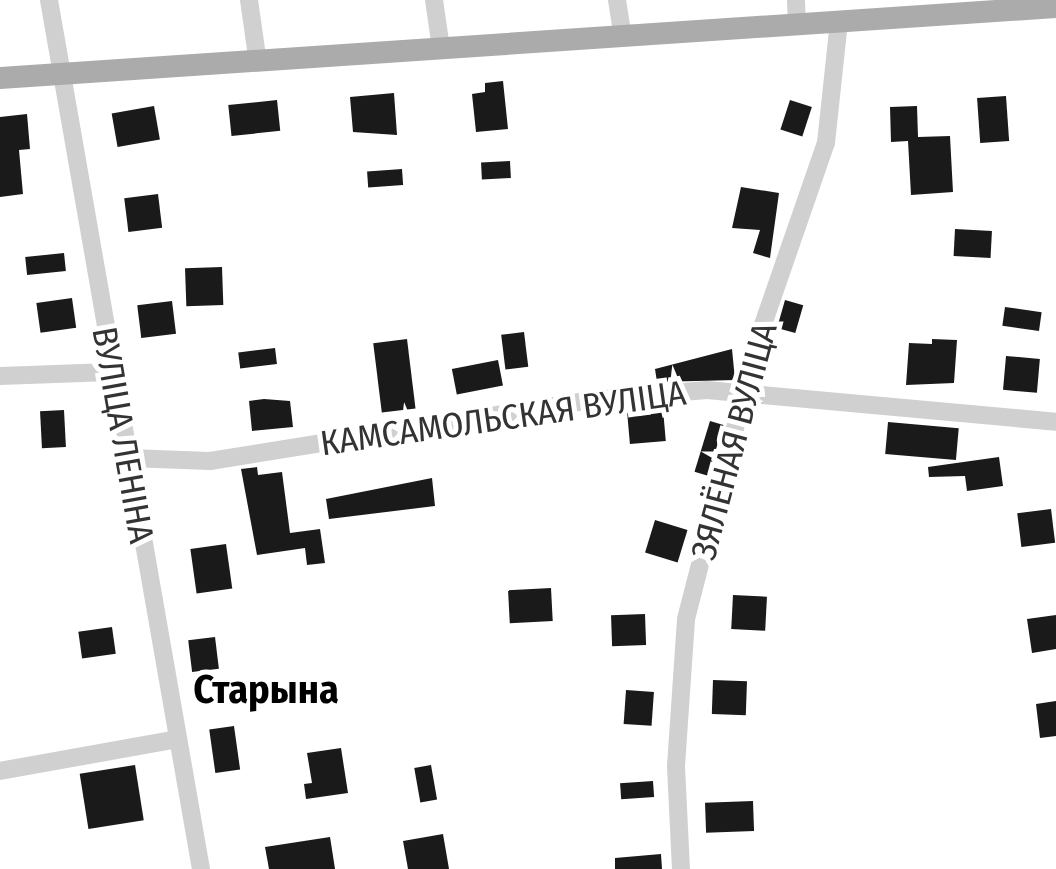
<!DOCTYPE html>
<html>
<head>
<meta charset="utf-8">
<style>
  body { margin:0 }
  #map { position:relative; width:1056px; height:869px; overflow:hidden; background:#fff; font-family:"Fira Sans Condensed",sans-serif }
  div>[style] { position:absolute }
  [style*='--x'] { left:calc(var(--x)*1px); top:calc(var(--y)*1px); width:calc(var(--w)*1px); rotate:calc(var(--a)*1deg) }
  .building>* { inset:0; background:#1a1a1a; transform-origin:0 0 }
  .minor>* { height:18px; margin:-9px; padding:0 9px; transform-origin:9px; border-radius:9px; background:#d0d0d0 }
  .major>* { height:22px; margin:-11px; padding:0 11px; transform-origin:11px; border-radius:11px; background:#ababab }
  span { translate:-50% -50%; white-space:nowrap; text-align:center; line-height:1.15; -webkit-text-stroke:10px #fff; paint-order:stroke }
  .street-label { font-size:35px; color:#333 }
  .quarter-label { font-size:40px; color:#000; font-weight:700 }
</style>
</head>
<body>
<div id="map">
  <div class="building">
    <i style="clip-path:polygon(503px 81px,508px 129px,476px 132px,472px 94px,485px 92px,485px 83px)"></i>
    <i style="clip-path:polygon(394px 93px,397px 135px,353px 132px,350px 97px)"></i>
    <i style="left:1006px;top:96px;width:45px;height:29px;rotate:86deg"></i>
    <i style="left:277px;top:100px;width:31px;height:49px;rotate:84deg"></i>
    <i style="left:790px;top:100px;width:23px;height:31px;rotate:18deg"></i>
    <i style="left:154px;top:106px;width:34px;height:43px;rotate:80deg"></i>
    <i style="clip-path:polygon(917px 106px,918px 137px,950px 136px,953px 192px,911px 195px,908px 141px,891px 142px,890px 107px)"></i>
    <i style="clip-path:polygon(27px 114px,30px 149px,19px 150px,23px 194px,0 197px,0 117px)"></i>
    <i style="left:510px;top:161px;width:17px;height:29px;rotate:87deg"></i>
    <i style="left:402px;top:169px;width:16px;height:35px;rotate:86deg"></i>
    <i style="clip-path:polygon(741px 187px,779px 193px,770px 258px,753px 253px,760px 230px,732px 228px)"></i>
    <i style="left:158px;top:194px;width:34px;height:34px;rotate:83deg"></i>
    <i style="left:955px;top:229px;width:37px;height:27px;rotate:3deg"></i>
    <i style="left:64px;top:253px;width:18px;height:39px;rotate:84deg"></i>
    <i style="left:222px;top:267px;width:38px;height:37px;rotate:88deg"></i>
    <i style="left:72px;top:298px;width:30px;height:36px;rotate:82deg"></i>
    <i style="left:785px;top:300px;width:19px;height:29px;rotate:16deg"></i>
    <i style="left:172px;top:301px;width:33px;height:35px;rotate:83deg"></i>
    <i style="left:1005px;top:307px;width:37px;height:19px;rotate:8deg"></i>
    <i style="left:524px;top:332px;width:35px;height:23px;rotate:83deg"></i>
    <i style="left:407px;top:339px;width:70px;height:34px;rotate:83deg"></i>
    <i style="clip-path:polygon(932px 339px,957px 340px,954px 383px,906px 385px,909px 343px,932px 344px)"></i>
    <i style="left:275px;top:348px;width:16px;height:37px;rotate:83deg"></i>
    <i style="clip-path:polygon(732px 349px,735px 380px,657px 382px,655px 369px)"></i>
    <i style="left:1006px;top:356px;width:34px;height:34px;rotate:5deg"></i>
    <i style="left:498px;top:360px;width:26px;height:47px;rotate:79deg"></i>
    <i style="clip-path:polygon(264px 399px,290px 401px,293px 427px,252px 431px,249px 401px)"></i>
    <i style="left:663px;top:409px;width:32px;height:36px;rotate:85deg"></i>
    <i style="left:64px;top:410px;width:37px;height:24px;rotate:87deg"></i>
    <i style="left:710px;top:421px;width:14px;height:53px;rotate:17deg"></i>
    <i style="left:888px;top:422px;width:71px;height:32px;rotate:5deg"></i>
    <i style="clip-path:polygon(999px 457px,1003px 486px,967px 491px,965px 476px,929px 477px,928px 467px)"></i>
    <i style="clip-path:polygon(257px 467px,258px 475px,282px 472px,290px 533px,320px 529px,325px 563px,307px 565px,305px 548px,257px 555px,241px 469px)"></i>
    <i style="clip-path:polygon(432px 478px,435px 506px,329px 519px,326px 499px)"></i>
    <i style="left:1051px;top:509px;width:34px;height:34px;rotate:83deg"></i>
    <i style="left:655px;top:520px;width:34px;height:34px;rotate:17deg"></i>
    <i style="left:226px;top:544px;width:45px;height:36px;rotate:82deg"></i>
    <i style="left:551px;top:588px;width:33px;height:43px;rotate:87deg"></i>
    <i style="left:733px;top:595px;width:34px;height:34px;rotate:3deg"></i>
    <i style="left:645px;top:614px;width:31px;height:34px;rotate:88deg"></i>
    <i style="clip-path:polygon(1056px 615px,1056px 649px,1032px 653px,1027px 619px)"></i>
    <i style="left:112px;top:627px;width:27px;height:34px;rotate:82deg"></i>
    <i style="left:215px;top:637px;width:32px;height:27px;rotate:83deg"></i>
    <i style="left:713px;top:680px;width:34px;height:34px;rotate:2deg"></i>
    <i style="left:626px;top:690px;width:28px;height:34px;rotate:4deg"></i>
    <i style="clip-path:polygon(1056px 701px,1056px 736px,1040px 738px,1036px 704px)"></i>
    <i style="left:234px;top:726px;width:44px;height:25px;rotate:82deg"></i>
    <i style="clip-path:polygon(341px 748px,348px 793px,306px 799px,304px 784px,312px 783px,307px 753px)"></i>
    <i style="left:135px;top:765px;width:56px;height:56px;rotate:81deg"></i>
    <i style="left:431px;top:765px;width:35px;height:17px;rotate:80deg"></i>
    <i style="left:653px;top:781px;width:16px;height:33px;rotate:86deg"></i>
    <i style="left:753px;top:801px;width:30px;height:48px;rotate:88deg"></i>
    <i style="clip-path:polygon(443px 834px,449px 869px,408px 869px,403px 841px)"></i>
    <i style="clip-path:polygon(330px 837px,335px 869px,269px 869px,265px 847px)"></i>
    <i style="clip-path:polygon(661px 854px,662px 869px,615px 869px,615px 858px)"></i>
  </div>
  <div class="minor">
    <i style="--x:49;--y:0;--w:882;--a:80.08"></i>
    <i style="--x:249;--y:0;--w:57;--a:81.9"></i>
    <i style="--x:434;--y:0;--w:49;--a:81.7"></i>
    <i style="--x:617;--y:0;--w:33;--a:81"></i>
    <i style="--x:796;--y:0;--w:23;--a:88"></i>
    <i style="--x:0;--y:376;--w:110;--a:-2.1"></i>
    <i style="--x:129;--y:458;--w:81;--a:2.1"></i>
    <i style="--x:210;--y:461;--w:387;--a:-9.1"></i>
    <i style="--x:592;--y:400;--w:115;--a:-5"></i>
    <i style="--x:707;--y:390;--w:350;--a:5.2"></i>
    <i style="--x:0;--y:771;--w:180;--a:-10.2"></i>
    <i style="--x:681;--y:869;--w:103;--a:-92.8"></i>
    <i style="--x:676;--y:766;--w:147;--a:-86.1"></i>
    <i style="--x:686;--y:619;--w:289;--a:-75.6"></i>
    <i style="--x:758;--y:339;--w:207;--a:-70.9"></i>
    <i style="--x:826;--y:143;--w:122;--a:-83.9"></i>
  </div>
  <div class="major">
    <i style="--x:0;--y:78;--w:1058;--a:-3.85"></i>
  </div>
  <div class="street-label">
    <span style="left:503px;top:418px;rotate:-8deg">КАМСАМОЛЬСКАЯ ВУЛІЦА</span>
    <span style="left:123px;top:435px;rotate:80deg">ВУЛІЦА ЛЕНІНА</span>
    <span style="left:734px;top:441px;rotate:-75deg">ЗЯЛЁНАЯ ВУЛІЦА</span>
  </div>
  <div class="quarter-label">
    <span style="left:266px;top:690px">Старына</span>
  </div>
</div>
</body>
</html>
